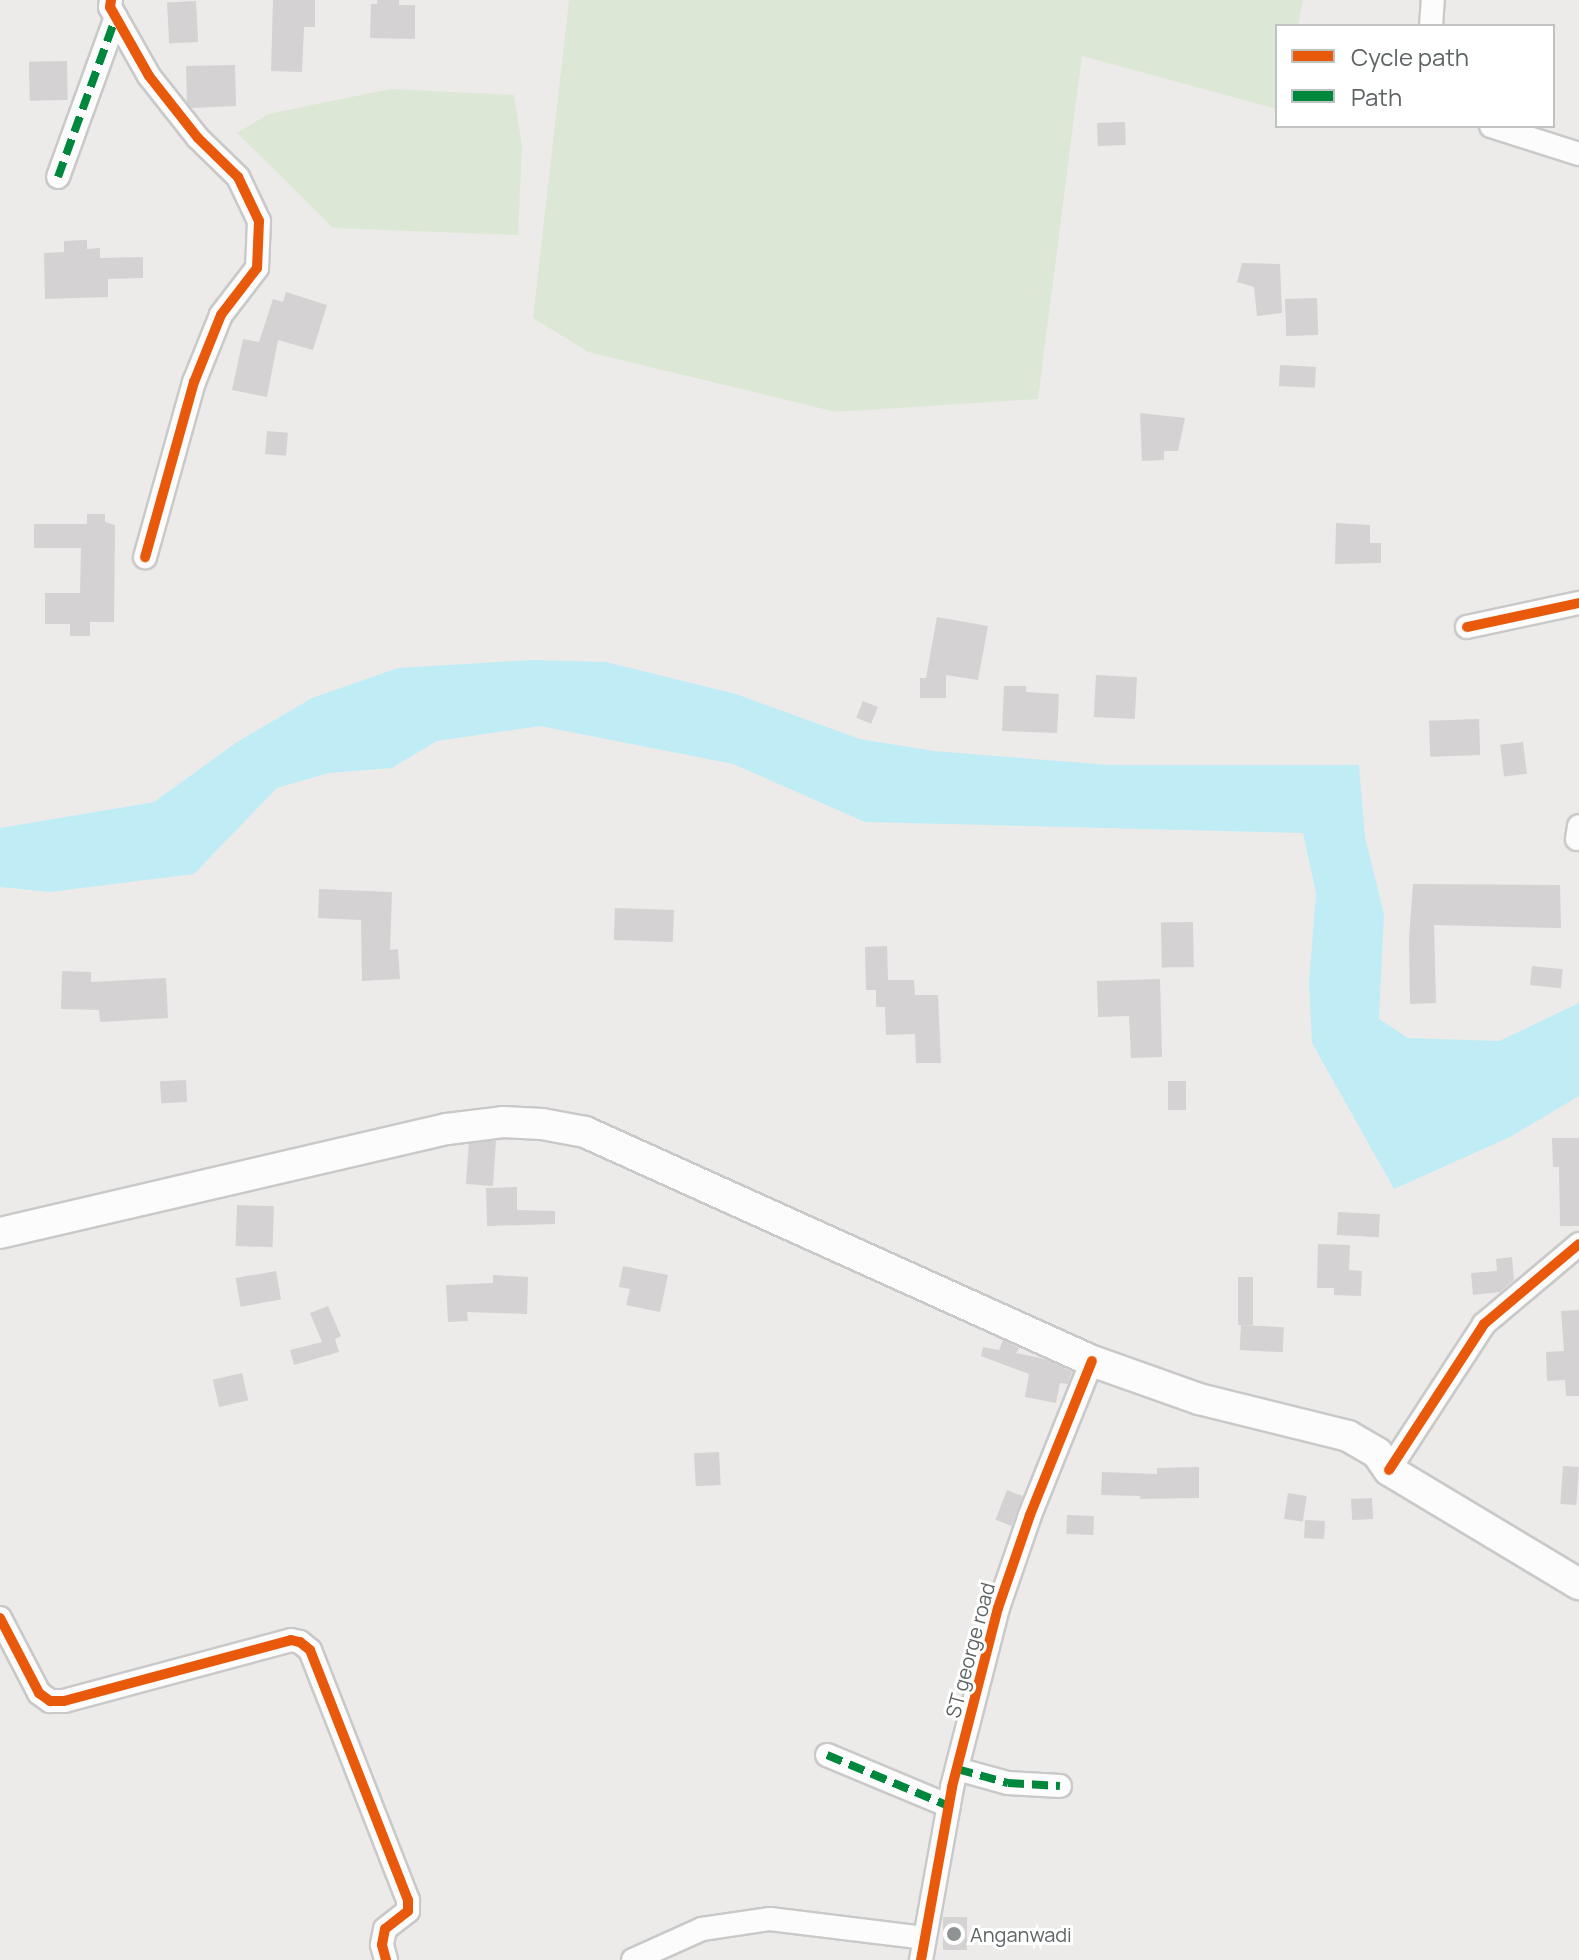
<!DOCTYPE html>
<html>
<head>
<meta charset="utf-8">
<style>
  body { margin:0 }
  #map { position:relative; width:1579px; height:1960px; overflow:hidden; background:#edebe9; font-family:Manrope,sans-serif }
  div>[style] { position:absolute }
  [style*='--x'] { left:calc(var(--x)*1px); top:calc(var(--y)*1px); width:calc(var(--w)*1px); rotate:calc(var(--a)*1deg) }
  .green>* { inset:0; background:#dce8d5 }
  .water>* { inset:0; background:#c0edf5 }
  .building>* { inset:0; background:#d4d2d2; transform-origin:0 0 }
  .roads { filter:drop-shadow(2px 0 #cac9c9) drop-shadow(-2px 0 #cac9c9) drop-shadow(0 2px #cac9c9) drop-shadow(0 -2px #cac9c9) }
  .street>* { height:22px; margin:-11px; padding:0 11px; transform-origin:11px; border-radius:11px; background:#fcfcfc }
  .secondary>* { height:30px; margin:-15px; padding:0 15px; transform-origin:15px; border-radius:15px; background:#fcfcfc }
  .quiet>* { height:8px; margin-top:-4px; transform-origin:0; background:repeating-linear-gradient(90deg,#00873e 0 16px,transparent 0 24px) }
  .cycleway>* { height:10px; margin:-5px; padding:0 5px; transform-origin:5px; border-radius:5px; background:#e8590c }
  .dots>* { width:22px; height:22px; translate:-50% -50%; box-sizing:border-box; border:4px solid #fff; border-radius:50% }
  span { translate:-50% -50%; white-space:nowrap; text-align:center; line-height:1.15; -webkit-text-stroke:6px #fff; paint-order:stroke }
  .street-label { font-size:20px; color:#5e6466 }
  .poi-label { font-size:20px; color:#5e6466 }
  .left { translate:0 -50%; text-align:left }
  .legend { position:absolute; left:1275px; top:24px; width:280px; height:104px; box-sizing:border-box; background:#fff; border:2px solid #bfc1c2; margin:0; padding:10px 14px; list-style:none; font-size:24px; color:#5e6466 }
  .legend li { display:flex; align-items:center; gap:16px; height:40px }
  .legend b { width:40px; border:2px solid #bfc1c2 }
</style>
</head>
<body>
<div id="map">
  <div class="green">
    <i style="clip-path:polygon(569px 0,1303px 0,1298px 26px,1277px 26px,1277px 109px,1082px 56px,1038px 399px,836px 412px,588px 352px,533px 318px)"></i>
    <i style="clip-path:polygon(390px 89px,514px 95px,522px 146px,518px 235px,333px 228px,237px 133px,268px 114px)"></i>
  </div>
  <div class="water">
    <i style="clip-path:polygon(533px 660px,606px 662px,736px 694px,860px 739px,934px 751px,1109px 765px,1359px 765px,1365px 837px,1384px 914px,1379px 1019px,1408px 1038px,1499px 1041px,1579px 1003px,1579px 1096px,1510px 1137px,1394px 1189px,1312px 1043px,1309px 982px,1316px 893px,1303px 833px,865px 822px,733px 764px,540px 726px,437px 741px,392px 768px,329px 773px,277px 788px,194px 874px,50px 892px,0 887px,0 828px,154px 802px,237px 742px,312px 698px,398px 668px)"></i>
  </div>
  <div class="building">
    <i style="clip-path:polygon(273px 0,315px 0,315px 27px,304px 27px,302px 72px,271px 71px)"></i>
    <i style="clip-path:polygon(377px 0,399px 0,399px 5px,415px 5px,415px 39px,370px 38px,371px 4px,377px 4px)"></i>
    <i style="left:196px;top:1px;width:41px;height:29px;rotate:87deg"></i>
    <i style="left:67px;top:61px;width:39px;height:38px;rotate:89deg"></i>
    <i style="clip-path:polygon(235px 65px,236px 106px,192px 108px,187px 102px,186px 66px)"></i>
    <i style="left:1125px;top:122px;width:23px;height:28px;rotate:88deg"></i>
    <i style="clip-path:polygon(87px 240px,87px 249px,100px 248px,100px 258px,143px 257px,143px 278px,108px 279px,108px 297px,45px 299px,44px 253px,64px 252px,64px 241px)"></i>
    <i style="clip-path:polygon(1242px 263px,1280px 264px,1282px 313px,1257px 316px,1254px 287px,1237px 282px)"></i>
    <i style="clip-path:polygon(286px 292px,327px 305px,313px 350px,278px 340px,267px 397px,232px 390px,243px 339px,259px 342px,273px 299px,283px 302px)"></i>
    <i style="left:1317px;top:298px;width:37px;height:32px;rotate:88deg"></i>
    <i style="left:1280px;top:365px;width:36px;height:21px;rotate:3deg"></i>
    <i style="clip-path:polygon(1140px 413px,1185px 418px,1178px 451px,1164px 451px,1164px 460px,1142px 461px)"></i>
    <i style="left:267px;top:431px;width:21px;height:23px;rotate:5deg"></i>
    <i style="clip-path:polygon(87px 514px,105px 514px,105px 522px,115px 525px,114px 622px,90px 622px,90px 636px,70px 636px,70px 624px,45px 624px,45px 593px,80px 593px,81px 548px,34px 548px,34px 524px,87px 524px)"></i>
    <i style="clip-path:polygon(1336px 523px,1370px 525px,1370px 543px,1381px 543px,1381px 563px,1335px 564px)"></i>
    <i style="clip-path:polygon(937px 617px,988px 626px,978px 680px,946px 675px,946px 698px,920px 698px,920px 678px,926px 678px)"></i>
    <i style="left:1096px;top:675px;width:41px;height:42px;rotate:3deg"></i>
    <i style="clip-path:polygon(1004px 686px,1026px 686px,1026px 692px,1059px 694px,1057px 733px,1002px 731px)"></i>
    <i style="left:863px;top:701px;width:16px;height:18px;rotate:22deg"></i>
    <i style="left:1479px;top:719px;width:36px;height:50px;rotate:88deg"></i>
    <i style="left:1523px;top:742px;width:32px;height:23px;rotate:83deg"></i>
    <i style="clip-path:polygon(1413px 884px,1560px 885px,1561px 928px,1434px 925px,1436px 1003px,1410px 1004px,1409px 938px)"></i>
    <i style="clip-path:polygon(319px 889px,392px 892px,390px 950px,398px 949px,400px 979px,362px 981px,361px 920px,318px 918px)"></i>
    <i style="left:615px;top:908px;width:59px;height:32px;rotate:2deg"></i>
    <i style="left:1193px;top:922px;width:45px;height:32px;rotate:89deg"></i>
    <i style="clip-path:polygon(887px 946px,888px 980px,914px 980px,915px 995px,938px 995px,941px 1063px,916px 1063px,915px 1034px,886px 1035px,885px 1007px,876px 1007px,876px 990px,866px 990px,865px 947px)"></i>
    <i style="left:1532px;top:966px;width:31px;height:19px;rotate:6deg"></i>
    <i style="clip-path:polygon(62px 971px,91px 972px,91px 982px,166px 978px,168px 1018px,100px 1022px,99px 1010px,61px 1009px)"></i>
    <i style="clip-path:polygon(1160px 979px,1162px 1057px,1131px 1058px,1129px 1016px,1098px 1017px,1097px 981px)"></i>
    <i style="left:186px;top:1080px;width:22px;height:26px;rotate:87deg"></i>
    <i style="left:1168px;top:1081px;width:18px;height:29px"></i>
    <i style="clip-path:polygon(1552px 1138px,1579px 1138px,1579px 1226px,1560px 1226px,1559px 1167px,1553px 1167px)"></i>
    <i style="left:496px;top:1141px;width:45px;height:27px;rotate:94deg"></i>
    <i style="clip-path:polygon(517px 1187px,517px 1210px,555px 1211px,555px 1224px,487px 1226px,486px 1188px)"></i>
    <i style="left:237px;top:1205px;width:37px;height:41px;rotate:2deg"></i>
    <i style="left:1338px;top:1212px;width:42px;height:23px;rotate:3deg"></i>
    <i style="clip-path:polygon(1318px 1244px,1350px 1245px,1349px 1270px,1362px 1271px,1361px 1296px,1334px 1295px,1334px 1288px,1317px 1288px)"></i>
    <i style="clip-path:polygon(1512px 1257px,1514px 1280px,1500px 1292px,1473px 1295px,1471px 1273px,1497px 1271px,1496px 1259px)"></i>
    <i style="clip-path:polygon(623px 1266px,668px 1275px,660px 1312px,626px 1305px,630px 1289px,619px 1287px)"></i>
    <i style="left:276px;top:1271px;width:29px;height:41px;rotate:80deg"></i>
    <i style="clip-path:polygon(493px 1275px,528px 1277px,527px 1314px,467px 1312px,468px 1321px,448px 1322px,446px 1285px,493px 1283px)"></i>
    <i style="left:1238px;top:1277px;width:15px;height:48px"></i>
    <i style="clip-path:polygon(328px 1306px,341px 1336px,335px 1339px,339px 1352px,294px 1365px,290px 1350px,322px 1342px,310px 1313px)"></i>
    <i style="clip-path:polygon(1579px 1310px,1579px 1396px,1566px 1396px,1565px 1380px,1547px 1381px,1546px 1352px,1564px 1351px,1561px 1311px)"></i>
    <i style="left:1241px;top:1325px;width:43px;height:25px;rotate:3deg"></i>
    <i style="clip-path:polygon(1003px 1340px,1019px 1348px,1016px 1353px,1045px 1359px,1072px 1372px,1068px 1384px,1060px 1383px,1056px 1403px,1025px 1397px,1029px 1374px,981px 1356px,983px 1347px,999px 1350px)"></i>
    <i style="left:242px;top:1373px;width:28px;height:30px;rotate:77deg"></i>
    <i style="left:719px;top:1452px;width:33px;height:25px;rotate:87deg"></i>
    <i style="left:1563px;top:1466px;width:16px;height:38px;rotate:4deg"></i>
    <i style="clip-path:polygon(1199px 1467px,1199px 1498px,1140px 1499px,1140px 1496px,1101px 1495px,1102px 1472px,1157px 1474px,1157px 1468px)"></i>
    <i style="left:1007px;top:1490px;width:17px;height:32px;rotate:21deg"></i>
    <i style="left:1288px;top:1493px;width:19px;height:26px;rotate:9deg"></i>
    <i style="left:1372px;top:1498px;width:21px;height:21px;rotate:87deg"></i>
    <i style="left:1067px;top:1515px;width:27px;height:19px;rotate:2deg"></i>
    <i style="left:1305px;top:1520px;width:20px;height:18px;rotate:3deg"></i>
    <i style="left:943px;top:1917px;width:24px;height:33px"></i>
  </div>
  <div class="roads">
    <div class="street">
      <i style="--x:111;--y:0;--w:7;--a:98"></i>
      <i style="--x:110;--y:7;--w:79;--a:60.5"></i>
      <i style="--x:149;--y:76;--w:79;--a:51.7"></i>
      <i style="--x:198;--y:138;--w:56;--a:44.3"></i>
      <i style="--x:238;--y:177;--w:49;--a:64.5"></i>
      <i style="--x:259;--y:221;--w:47;--a:92.4"></i>
      <i style="--x:257;--y:268;--w:59;--a:127.5"></i>
      <i style="--x:221;--y:315;--w:72;--a:111.9"></i>
      <i style="--x:194;--y:382;--w:182;--a:105.6"></i>
      <i style="--x:1431;--y:26;--w:26;--a:-86"></i>
      <i style="--x:1491;--y:126;--w:92;--a:17.7"></i>
      <i style="--x:58;--y:177;--w:170;--a:-70.1"></i>
      <i style="--x:1467;--y:627;--w:115;--a:-12.1"></i>
      <i style="--x:1577;--y:839;--w:13;--a:-81"></i>
      <i style="--x:1389;--y:1470;--w:174;--a:-56.9"></i>
      <i style="--x:1484;--y:1324;--w:124;--a:-40.1"></i>
      <i style="--x:0;--y:1618;--w:85;--a:62.5"></i>
      <i style="--x:39;--y:1693;--w:14;--a:36"></i>
      <i style="--x:50;--y:1701;--w:14;--a:0"></i>
      <i style="--x:64;--y:1701;--w:235;--a:-15"></i>
      <i style="--x:291;--y:1640;--w:9;--a:13"></i>
      <i style="--x:300;--y:1642;--w:13;--a:39"></i>
      <i style="--x:310;--y:1650;--w:269;--a:68.6"></i>
      <i style="--x:408;--y:1900;--w:11;--a:90"></i>
      <i style="--x:408;--y:1911;--w:29;--a:142"></i>
      <i style="--x:385;--y:1929;--w:16;--a:101"></i>
      <i style="--x:382;--y:1945;--w:16;--a:75"></i>
      <i style="--x:827;--y:1755;--w:132;--a:22.7"></i>
      <i style="--x:957;--y:1769;--w:53;--a:15.4"></i>
      <i style="--x:1008;--y:1783;--w:52;--a:3.3"></i>
      <i style="--x:633;--y:1960;--w:76;--a:-24.2"></i>
      <i style="--x:702;--y:1929;--w:69;--a:-8.4"></i>
      <i style="--x:770;--y:1919;--w:155;--a:7"></i>
      <i style="--x:921;--y:1960;--w:176;--a:-79.8"></i>
      <i style="--x:952;--y:1787;--w:185;--a:-75.6"></i>
      <i style="--x:998;--y:1608;--w:98;--a:-71"></i>
      <i style="--x:1030;--y:1515;--w:166;--a:-68.1"></i>
    </div>
    <div class="secondary">
      <i style="--x:0;--y:1233;--w:459;--a:-13.1"></i>
      <i style="--x:447;--y:1129;--w:56;--a:-7.1"></i>
      <i style="--x:503;--y:1122;--w:39;--a:3"></i>
      <i style="--x:542;--y:1124;--w:44;--a:10.5"></i>
      <i style="--x:585;--y:1132;--w:556;--a:24.31"></i>
      <i style="--x:1092;--y:1361;--w:114;--a:19.6"></i>
      <i style="--x:1199;--y:1399;--w:154;--a:13.9"></i>
      <i style="--x:1348;--y:1436;--w:34;--a:30"></i>
      <i style="--x:1377;--y:1453;--w:21;--a:55"></i>
      <i style="--x:1389;--y:1470;--w:222;--a:31"></i>
    </div>
  </div>
  <div class="quiet">
    <i style="--x:58;--y:177;--w:170;--a:-70.1"></i>
    <i style="--x:827;--y:1755;--w:132;--a:22.7"></i>
    <i style="--x:957;--y:1769;--w:53;--a:15.4"></i>
    <i style="--x:1008;--y:1783;--w:52;--a:3.3"></i>
  </div>
  <div class="cycleway">
    <i style="--x:111;--y:0;--w:7;--a:98"></i>
    <i style="--x:110;--y:7;--w:79;--a:60.5"></i>
    <i style="--x:149;--y:76;--w:79;--a:51.7"></i>
    <i style="--x:198;--y:138;--w:56;--a:44.3"></i>
    <i style="--x:238;--y:177;--w:49;--a:64.5"></i>
    <i style="--x:259;--y:221;--w:47;--a:92.4"></i>
    <i style="--x:257;--y:268;--w:59;--a:127.5"></i>
    <i style="--x:221;--y:315;--w:72;--a:111.9"></i>
    <i style="--x:194;--y:382;--w:182;--a:105.6"></i>
    <i style="--x:1467;--y:627;--w:115;--a:-12.1"></i>
    <i style="--x:1389;--y:1470;--w:174;--a:-56.9"></i>
    <i style="--x:1484;--y:1324;--w:124;--a:-40.1"></i>
    <i style="--x:0;--y:1618;--w:85;--a:62.5"></i>
    <i style="--x:39;--y:1693;--w:14;--a:36"></i>
    <i style="--x:50;--y:1701;--w:14;--a:0"></i>
    <i style="--x:64;--y:1701;--w:235;--a:-15"></i>
    <i style="--x:291;--y:1640;--w:9;--a:13"></i>
    <i style="--x:300;--y:1642;--w:13;--a:39"></i>
    <i style="--x:310;--y:1650;--w:269;--a:68.6"></i>
    <i style="--x:408;--y:1900;--w:11;--a:90"></i>
    <i style="--x:408;--y:1911;--w:29;--a:142"></i>
    <i style="--x:385;--y:1929;--w:16;--a:101"></i>
    <i style="--x:382;--y:1945;--w:16;--a:75"></i>
    <i style="--x:921;--y:1960;--w:176;--a:-79.8"></i>
    <i style="--x:952;--y:1787;--w:185;--a:-75.6"></i>
    <i style="--x:998;--y:1608;--w:98;--a:-71"></i>
    <i style="--x:1030;--y:1515;--w:166;--a:-68.1"></i>
  </div>
  <div class="dots">
    <i style="left:954px;top:1934px;background:#909394"></i>
  </div>
  <div class="street-label">
    <span style="left:970px;top:1650px;rotate:-75deg">ST george road</span>
  </div>
  <div class="poi-label">
    <span class="left" style="left:970px;top:1934px">Anganwadi</span>
  </div>
  <ul class="legend">
  <li><b style="height:10px;background:#e8590c"></b>Cycle path</li>
  <li><b style="height:10px;background:#00873e"></b>Path</li>
  </ul>
</div>
</body>
</html>
